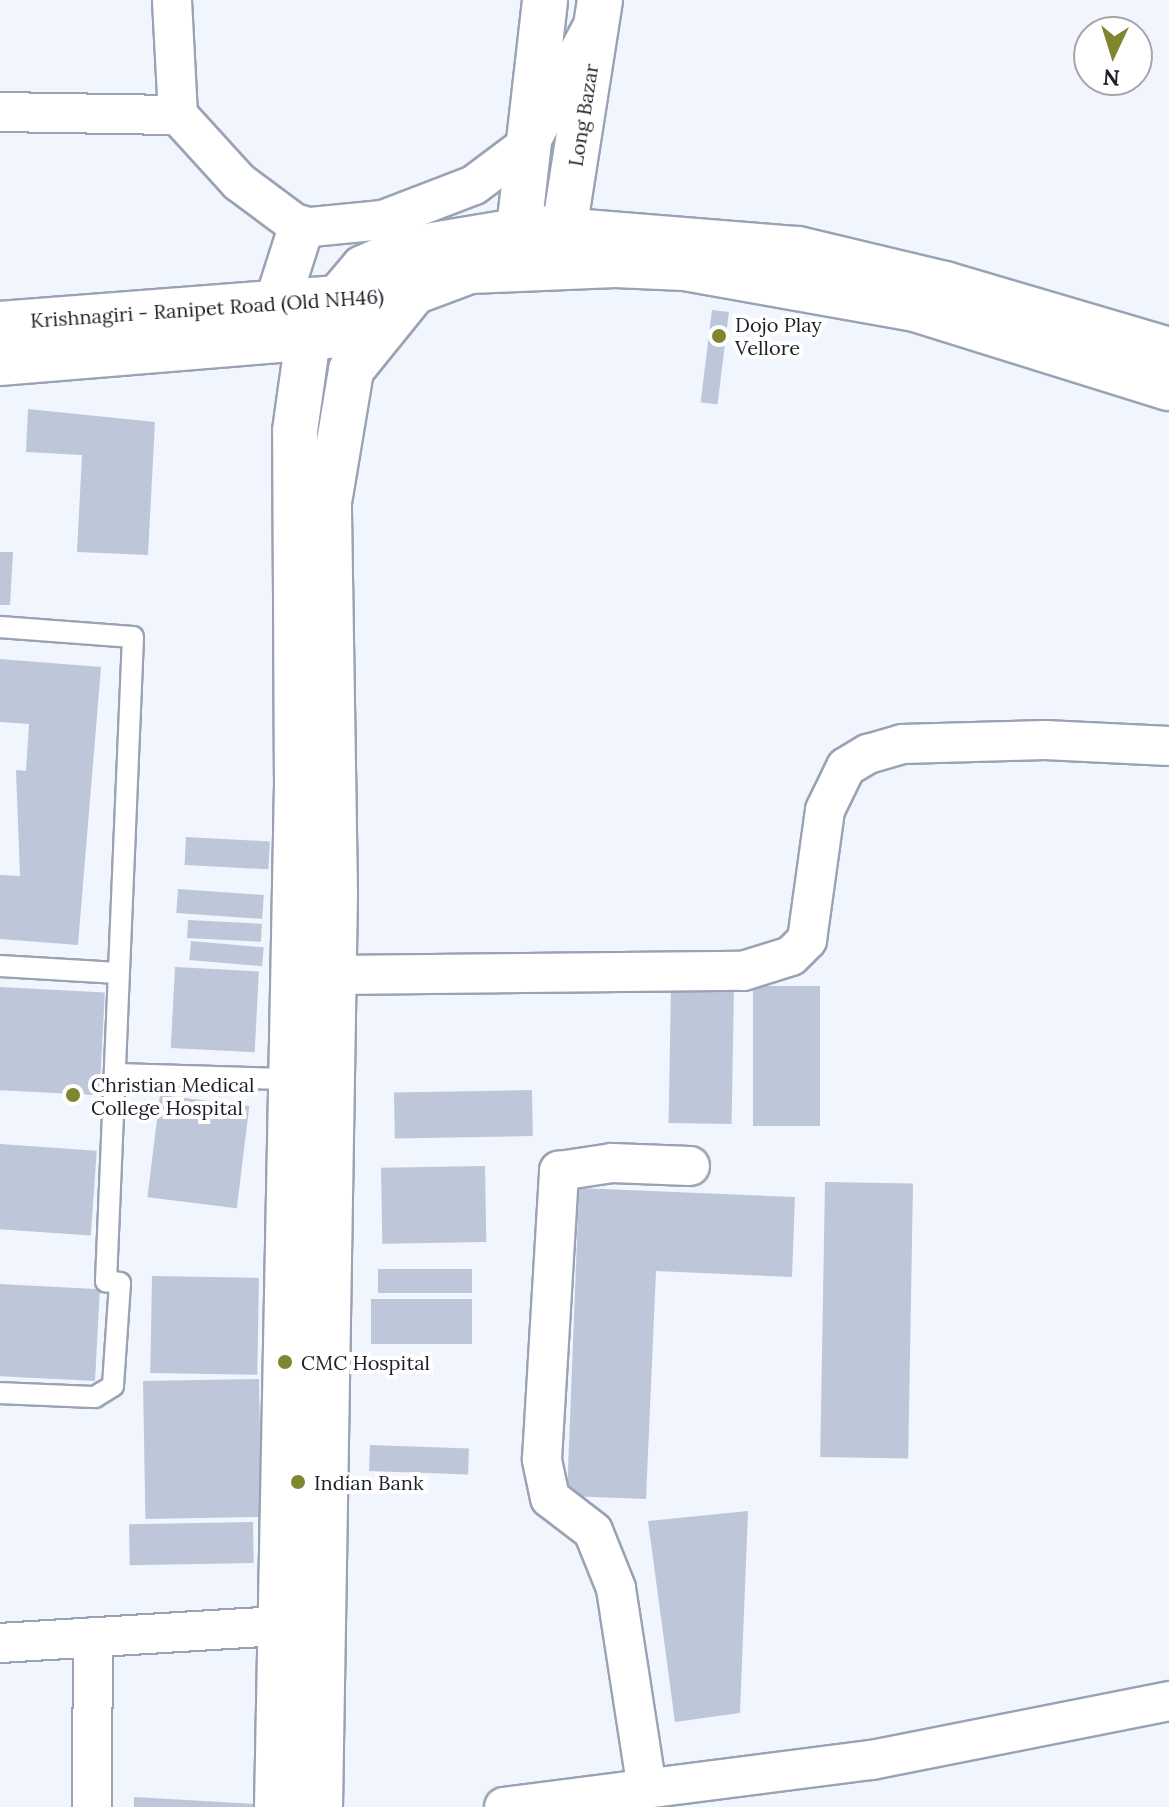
<!DOCTYPE html>
<html>
<head>
<meta charset="utf-8">
<style>
  body { margin:0 }
  #map { position:relative; width:1169px; height:1807px; overflow:hidden; background:#f1f5fd; font-family:Lora,serif }
  div>[style] { position:absolute }
  [style*='--x'] { left:calc(var(--x)*1px); top:calc(var(--y)*1px); width:calc(var(--w)*1px); rotate:calc(var(--a)*1deg) }
  .building>* { inset:0; background:#bdc7d9; transform-origin:0 0 }
  .roads { filter:drop-shadow(2px 0 #9aa3b4) drop-shadow(-2px 0 #9aa3b4) drop-shadow(0 2px #9aa3b4) drop-shadow(0 -2px #9aa3b4) }
  .service>* { height:20px; margin:-10px; padding:0 10px; transform-origin:10px; border-radius:10px; background:#fff }
  .minor>* { height:38px; margin:-19px; padding:0 19px; transform-origin:19px; border-radius:19px; background:#fff }
  .primary>* { height:44px; margin:-22px; padding:0 22px; transform-origin:22px; border-radius:22px; background:#fff }
  .trunk>* { height:44px; margin:-22px; padding:0 22px; transform-origin:22px; border-radius:22px; background:#fff }
  .dots>* { width:22px; height:22px; translate:-50% -50%; box-sizing:border-box; border:4px solid #fff; border-radius:50% }
  span { translate:-50% -50%; white-space:nowrap; text-align:center; line-height:1.15; -webkit-text-stroke:8px #fff; paint-order:stroke }
  .street-label { font-size:20px; color:#1d2027 }
  .poi-label { font-size:20px; color:#1d2027 }
  .left { translate:0 -50%; text-align:left }
  .north { position:absolute; left:1073px; top:16px; width:80px; height:80px; box-sizing:border-box; background:#fff; border:2px solid #a5a6a9; border-radius:50%; rotate:184deg; font-size:22px; font-weight:700; line-height:32px; text-align:center; color:#1d2027 }
  .north::after { content:''; display:block; margin:auto; width:28px; height:36px; background:#808530; clip-path:polygon(50% 0,100% 100%,50% 72%,0 100%) }
</style>
</head>
<body>
<div id="map">
  <div class="building">
    <i style="left:712px;top:310px;width:17px;height:93px;rotate:7deg"></i>
    <i style="clip-path:polygon(28px 409px,155px 422px,148px 555px,77px 552px,82px 455px,26px 452px)"></i>
    <i style="clip-path:polygon(0 552px,13px 552px,10px 605px,0 605px)"></i>
    <i style="clip-path:polygon(0 659px,101px 667px,78px 945px,0 939px,0 875px,20px 876px,16px 770px,26px 771px,29px 724px,0 722px)"></i>
    <i style="left:186px;top:837px;width:84px;height:28px;rotate:3deg"></i>
    <i style="left:178px;top:889px;width:86px;height:24px;rotate:4deg"></i>
    <i style="left:188px;top:920px;width:74px;height:18px;rotate:3deg"></i>
    <i style="left:191px;top:941px;width:73px;height:19px;rotate:5deg"></i>
    <i style="left:175px;top:967px;width:84px;height:81px;rotate:3deg"></i>
    <i style="left:671px;top:985px;width:63px;height:138px;rotate:1deg"></i>
    <i style="left:753px;top:986px;width:67px;height:140px"></i>
    <i style="left:0;top:987px;width:105px;height:103px;rotate:3deg"></i>
    <i style="left:532px;top:1090px;width:46px;height:138px;rotate:89deg"></i>
    <i style="left:160px;top:1095px;width:90px;height:103px;rotate:7deg"></i>
    <i style="left:0;top:1144px;width:97px;height:85px;rotate:4deg"></i>
    <i style="left:485px;top:1166px;width:76px;height:104px;rotate:89deg"></i>
    <i style="left:825px;top:1182px;width:88px;height:275px;rotate:1deg"></i>
    <i style="clip-path:polygon(579px 1188px,795px 1197px,792px 1277px,656px 1271px,646px 1499px,567px 1496px)"></i>
    <i style="left:378px;top:1269px;width:94px;height:24px"></i>
    <i style="left:152px;top:1276px;width:107px;height:97px;rotate:1deg"></i>
    <i style="left:0;top:1284px;width:100px;height:92px;rotate:3deg"></i>
    <i style="left:371px;top:1299px;width:101px;height:45px"></i>
    <i style="left:259px;top:1379px;width:138px;height:116px;rotate:89deg"></i>
    <i style="left:370px;top:1445px;width:99px;height:26px;rotate:2deg"></i>
    <i style="clip-path:polygon(748px 1511px,740px 1713px,675px 1722px,648px 1521px)"></i>
    <i style="left:253px;top:1522px;width:41px;height:124px;rotate:89deg"></i>
    <i style="clip-path:polygon(134px 1797px,271px 1805px,271px 1807px,134px 1807px)"></i>
  </div>
  <div class="roads">
    <div class="service">
      <i style="--x:0;--y:627;--w:133;--a:4.3"></i>
      <i style="--x:133;--y:637;--w:645;--a:92.4"></i>
      <i style="--x:106;--y:1281;--w:14;--a:8"></i>
      <i style="--x:120;--y:1283;--w:103;--a:93.9"></i>
      <i style="--x:113;--y:1386;--w:21;--a:149"></i>
      <i style="--x:95;--y:1397;--w:95;--a:-177.6"></i>
      <i style="--x:0;--y:966;--w:118;--a:3.4"></i>
      <i style="--x:118;--y:1074;--w:172;--a:1.7"></i>
    </div>
    <div class="minor">
      <i style="--x:0;--y:112;--w:178;--a:1"></i>
      <i style="--x:178;--y:115;--w:115;--a:-93"></i>
      <i style="--x:178;--y:115;--w:91;--a:47.7"></i>
      <i style="--x:239;--y:182;--w:77;--a:36.6"></i>
      <i style="--x:301;--y:228;--w:82;--a:-5.6"></i>
      <i style="--x:383;--y:220;--w:97;--a:-21"></i>
      <i style="--x:474;--y:185;--w:70;--a:-36.9"></i>
      <i style="--x:530;--y:143;--w:127;--a:-61.8"></i>
      <i style="--x:334;--y:975;--w:409;--a:-0.6"></i>
      <i style="--x:743;--y:971;--w:50;--a:-17.4"></i>
      <i style="--x:791;--y:956;--w:23;--a:-45"></i>
      <i style="--x:807;--y:940;--w:131;--a:-82.1"></i>
      <i style="--x:825;--y:810;--w:48;--a:-64"></i>
      <i style="--x:846;--y:767;--w:26;--a:-31"></i>
      <i style="--x:868;--y:754;--w:35;--a:-16"></i>
      <i style="--x:902;--y:744;--w:143;--a:-1.6"></i>
      <i style="--x:1045;--y:740;--w:124;--a:2.8"></i>
      <i style="--x:0;--y:1643;--w:279;--a:-3.5"></i>
      <i style="--x:647;--y:1789;--w:203;--a:-98.8"></i>
      <i style="--x:616;--y:1588;--w:61;--a:-112"></i>
      <i style="--x:593;--y:1531;--w:54;--a:-142.5"></i>
      <i style="--x:550;--y:1498;--w:40;--a:-102"></i>
      <i style="--x:542;--y:1459;--w:289;--a:-86.6"></i>
      <i style="--x:559;--y:1171;--w:54;--a:-8.6"></i>
      <i style="--x:612;--y:1163;--w:78;--a:2.2"></i>
      <i style="--x:92;--y:1807;--w:170;--a:-89.7"></i>
      <i style="--x:504;--y:1807;--w:371;--a:-7.3"></i>
      <i style="--x:872;--y:1760;--w:303;--a:-11.2"></i>
    </div>
    <div class="primary">
      <i style="--x:519;--y:229;--w:230;--a:-83.5"></i>
      <i style="--x:564;--y:230;--w:233;--a:-81.1"></i>
      <i style="--x:0;--y:324;--w:415;--a:-4.4"></i>
      <i style="--x:269;--y:328;--w:105;--a:-72.3"></i>
      <i style="--x:0;--y:363;--w:376;--a:-4.7"></i>
    </div>
    <div class="trunk">
      <i style="--x:277;--y:1807;--w:1020;--a:-88.88"></i>
      <i style="--x:297;--y:787;--w:356;--a:-90.3"></i>
      <i style="--x:295;--y:431;--w:100;--a:-82"></i>
      <i style="--x:309;--y:332;--w:84;--a:-49.8"></i>
      <i style="--x:363;--y:268;--w:44;--a:-24.2"></i>
      <i style="--x:403;--y:250;--w:134;--a:-9.5"></i>
      <i style="--x:535;--y:228;--w:264;--a:4.6"></i>
      <i style="--x:798;--y:249;--w:151;--a:13.4"></i>
      <i style="--x:945;--y:284;--w:234;--a:16.4"></i>
      <i style="--x:320;--y:1807;--w:913;--a:-89.06"></i>
      <i style="--x:335;--y:894;--w:392;--a:-90.9"></i>
      <i style="--x:329;--y:502;--w:134;--a:-80.5"></i>
      <i style="--x:351;--y:370;--w:100;--a:-51.1"></i>
      <i style="--x:414;--y:292;--w:60;--a:-20.6"></i>
      <i style="--x:470;--y:271;--w:145;--a:-2.4"></i>
      <i style="--x:615;--y:265;--w:70;--a:2.5"></i>
      <i style="--x:685;--y:268;--w:234;--a:10.1"></i>
      <i style="--x:915;--y:309;--w:266;--a:17.3"></i>
    </div>
  </div>
  <div class="dots">
    <i style="left:719px;top:336px;background:#808530"></i>
    <i style="left:73px;top:1095px;background:#808530"></i>
    <i style="left:285px;top:1362px;background:#808530"></i>
    <i style="left:298px;top:1482px;background:#808530"></i>
  </div>
  <div class="street-label">
    <span style="left:583px;top:115px;rotate:-81deg">Long Bazar</span>
    <span style="left:207px;top:308px;rotate:-4deg">Krishnagiri - Ranipet Road (Old NH46)</span>
  </div>
  <div class="poi-label">
    <span class="left" style="left:735px;top:336px">Dojo Play<br>Vellore</span>
    <span class="left" style="left:91px;top:1096px">Christian Medical<br>College Hospital</span>
    <span class="left" style="left:301px;top:1362px">CMC Hospital</span>
    <span class="left" style="left:314px;top:1482px">Indian Bank</span>
  </div>
  <div class="north">N</div>
</div>
</body>
</html>
